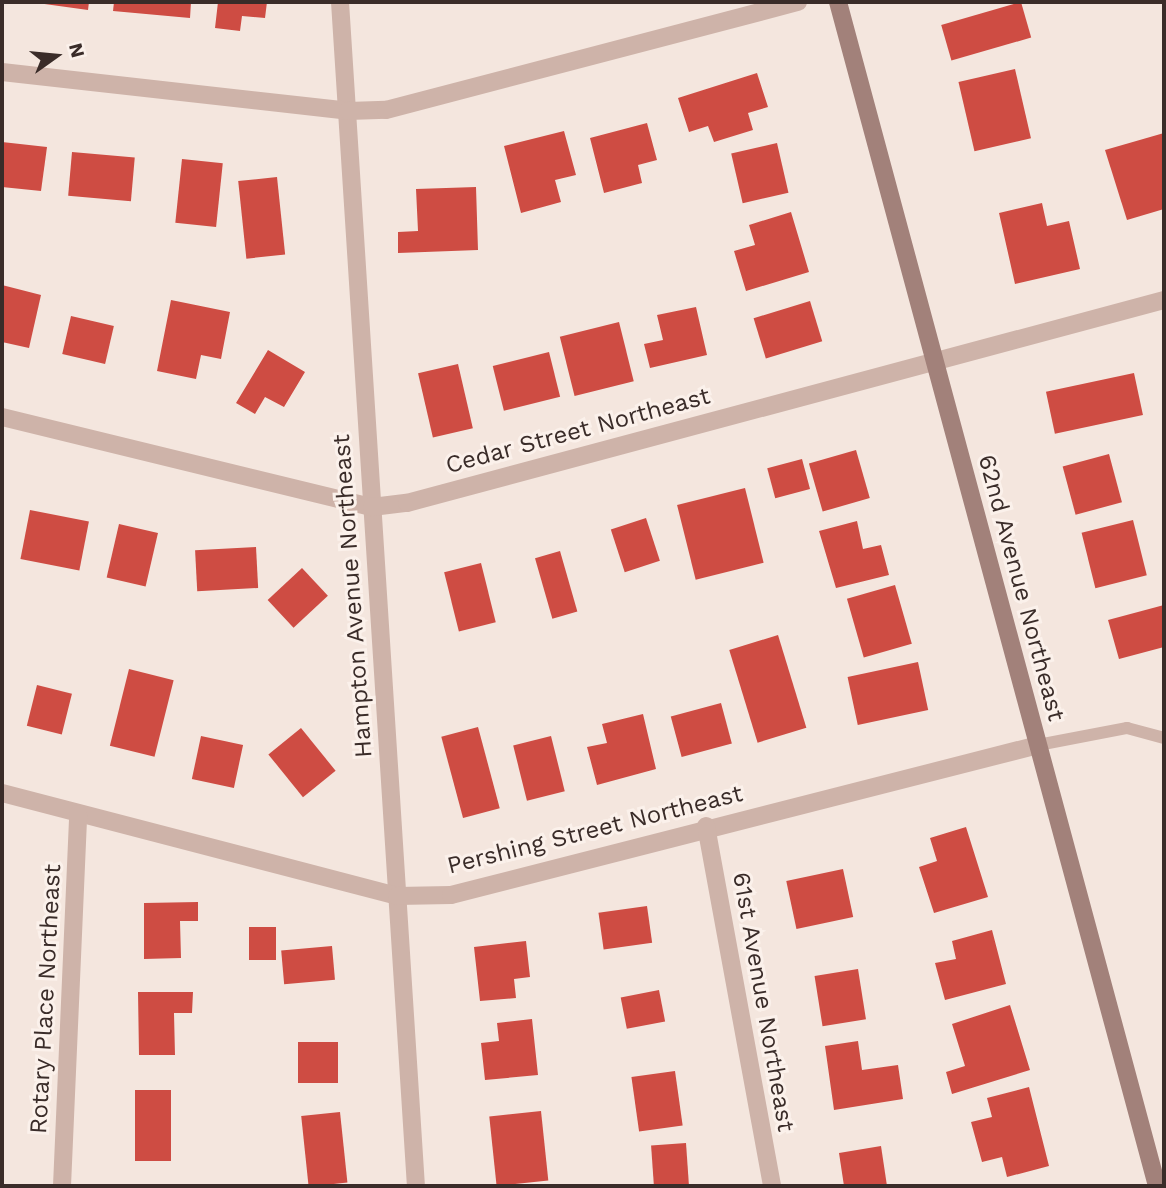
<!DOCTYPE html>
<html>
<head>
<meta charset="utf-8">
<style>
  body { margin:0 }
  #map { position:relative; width:1166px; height:1188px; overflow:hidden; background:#f4e6de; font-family:"Work Sans",sans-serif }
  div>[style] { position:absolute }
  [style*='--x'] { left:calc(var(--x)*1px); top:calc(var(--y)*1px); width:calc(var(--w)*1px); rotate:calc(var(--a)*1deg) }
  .building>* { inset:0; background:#ce4c43; transform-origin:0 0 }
  .lane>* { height:12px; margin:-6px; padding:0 6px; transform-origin:6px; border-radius:6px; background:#ceb3a9 }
  .street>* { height:18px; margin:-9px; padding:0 9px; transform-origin:9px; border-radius:9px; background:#ceb3a9 }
  .secondary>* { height:18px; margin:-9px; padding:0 9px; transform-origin:9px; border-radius:9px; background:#a2817a }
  span { translate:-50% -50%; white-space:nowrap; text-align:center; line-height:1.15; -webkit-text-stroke:6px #fbf1eb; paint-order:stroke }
  .street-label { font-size:24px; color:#3a2c29 }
  .frame { position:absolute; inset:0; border:4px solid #3a2c29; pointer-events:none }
  .north { position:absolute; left:21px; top:21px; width:70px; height:70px; -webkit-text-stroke:5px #fbf1eb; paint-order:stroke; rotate:75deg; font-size:19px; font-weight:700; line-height:28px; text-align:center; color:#3a2c29 }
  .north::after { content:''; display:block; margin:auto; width:24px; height:32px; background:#3a2c29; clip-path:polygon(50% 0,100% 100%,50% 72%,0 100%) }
</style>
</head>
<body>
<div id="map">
  <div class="building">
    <i style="clip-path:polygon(30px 2px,89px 2px,88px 10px)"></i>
    <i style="clip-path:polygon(114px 2px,191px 2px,190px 18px,113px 11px)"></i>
    <i style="clip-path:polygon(218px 2px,267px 2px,265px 18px,242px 16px,240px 31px,215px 28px)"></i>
    <i style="left:1021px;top:2px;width:37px;height:83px;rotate:74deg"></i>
    <i style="left:1015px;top:69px;width:71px;height:58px;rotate:77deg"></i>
    <i style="clip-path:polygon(757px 73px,768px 107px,748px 113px,753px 130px,714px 142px,708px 126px,689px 132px,678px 98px)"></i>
    <i style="clip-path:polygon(647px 123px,657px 160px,638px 165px,642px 183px,604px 193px,590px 138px)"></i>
    <i style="clip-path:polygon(564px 131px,576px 175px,555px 180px,561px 202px,521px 213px,504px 146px)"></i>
    <i style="clip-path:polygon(1164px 133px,1164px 209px,1127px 220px,1105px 150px)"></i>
    <i style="clip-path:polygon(2px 142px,47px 147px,41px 191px,2px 187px)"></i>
    <i style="left:777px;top:143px;width:51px;height:47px;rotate:77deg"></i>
    <i style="left:72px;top:152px;width:63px;height:44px;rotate:5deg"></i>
    <i style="left:182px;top:159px;width:41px;height:64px;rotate:6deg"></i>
    <i style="left:277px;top:177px;width:78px;height:39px;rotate:84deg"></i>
    <i style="clip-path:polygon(476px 187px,478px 250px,398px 253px,398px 232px,418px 231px,416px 189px)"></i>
    <i style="clip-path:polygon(1042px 203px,1047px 226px,1069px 221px,1080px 269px,1015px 284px,999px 213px)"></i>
    <i style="clip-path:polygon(791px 212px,809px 272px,746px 291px,734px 251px,755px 245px,749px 225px)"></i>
    <i style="clip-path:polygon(2px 285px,41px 295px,29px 348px,2px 342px)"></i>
    <i style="clip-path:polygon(171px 300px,230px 312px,221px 359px,201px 355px,196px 379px,157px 371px)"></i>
    <i style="left:810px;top:301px;width:42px;height:59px;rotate:73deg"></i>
    <i style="clip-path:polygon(696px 307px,707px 355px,650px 368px,644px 344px,663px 340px,657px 315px)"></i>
    <i style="left:71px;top:316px;width:44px;height:39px;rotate:13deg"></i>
    <i style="left:619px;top:322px;width:61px;height:61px;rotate:76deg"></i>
    <i style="clip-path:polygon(268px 350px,305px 372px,284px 407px,265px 397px,255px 414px,236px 403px)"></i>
    <i style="left:549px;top:352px;width:46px;height:58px;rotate:76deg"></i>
    <i style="left:458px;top:364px;width:66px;height:41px;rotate:77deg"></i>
    <i style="left:1134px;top:373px;width:43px;height:90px;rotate:78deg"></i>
    <i style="left:856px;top:450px;width:50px;height:49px;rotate:74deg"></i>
    <i style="left:1109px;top:454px;width:50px;height:48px;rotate:75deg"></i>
    <i style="left:802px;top:459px;width:31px;height:36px;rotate:75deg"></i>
    <i style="left:745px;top:488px;width:77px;height:70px;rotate:76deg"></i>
    <i style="left:30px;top:510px;width:60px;height:50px;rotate:11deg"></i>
    <i style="left:646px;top:518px;width:45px;height:37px;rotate:72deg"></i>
    <i style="left:1133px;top:520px;width:57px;height:53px;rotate:76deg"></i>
    <i style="clip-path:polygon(857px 521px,863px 549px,881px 545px,889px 575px,836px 588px,819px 531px)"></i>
    <i style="left:119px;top:524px;width:40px;height:55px;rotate:13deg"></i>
    <i style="left:256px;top:547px;width:41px;height:61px;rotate:87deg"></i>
    <i style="left:560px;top:551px;width:63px;height:26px;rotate:74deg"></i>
    <i style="left:481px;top:563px;width:61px;height:38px;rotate:76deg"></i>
    <i style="left:302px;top:568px;width:38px;height:47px;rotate:47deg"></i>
    <i style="left:895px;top:585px;width:61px;height:50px;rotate:74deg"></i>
    <i style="clip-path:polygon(1164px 605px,1164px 647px,1119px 659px,1108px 620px)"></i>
    <i style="left:778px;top:635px;width:97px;height:51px;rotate:73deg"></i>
    <i style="left:918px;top:662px;width:49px;height:72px;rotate:78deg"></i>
    <i style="left:129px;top:669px;width:46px;height:79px;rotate:14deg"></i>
    <i style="left:37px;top:685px;width:36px;height:42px;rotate:14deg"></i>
    <i style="left:721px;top:703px;width:42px;height:52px;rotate:75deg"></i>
    <i style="clip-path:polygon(643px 714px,656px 769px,597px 785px,587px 747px,607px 743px,602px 724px)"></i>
    <i style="left:478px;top:727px;width:84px;height:38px;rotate:75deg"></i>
    <i style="left:301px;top:728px;width:55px;height:42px;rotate:51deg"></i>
    <i style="left:201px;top:736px;width:43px;height:44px;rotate:12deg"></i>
    <i style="left:551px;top:736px;width:57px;height:39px;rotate:76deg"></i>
    <i style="clip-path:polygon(966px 827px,988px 897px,934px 913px,919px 867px,937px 861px,930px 838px)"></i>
    <i style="left:843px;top:869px;width:49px;height:58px;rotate:78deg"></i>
    <i style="clip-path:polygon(198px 902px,198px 921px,180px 921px,181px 958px,144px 959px,144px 903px)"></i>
    <i style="left:647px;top:906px;width:37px;height:49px;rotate:82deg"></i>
    <i style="left:249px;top:927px;width:27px;height:33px"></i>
    <i style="clip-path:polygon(992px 930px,1006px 984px,945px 1000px,935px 963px,956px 959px,952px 941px)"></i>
    <i style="clip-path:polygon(526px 941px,530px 977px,514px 979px,516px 998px,480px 1001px,474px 947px)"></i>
    <i style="left:332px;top:946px;width:34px;height:51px;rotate:85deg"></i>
    <i style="left:858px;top:969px;width:51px;height:44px;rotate:81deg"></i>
    <i style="left:659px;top:990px;width:32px;height:39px;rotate:79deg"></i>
    <i style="clip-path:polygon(138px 992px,193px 992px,192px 1013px,174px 1013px,175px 1055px,139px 1055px)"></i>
    <i style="clip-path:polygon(1010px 1005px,1030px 1070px,952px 1094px,946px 1072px,965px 1066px,952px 1024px)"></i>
    <i style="clip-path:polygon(532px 1019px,538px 1075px,485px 1080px,481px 1043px,499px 1041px,497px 1023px)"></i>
    <i style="clip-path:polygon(858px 1041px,862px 1070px,898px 1065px,903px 1099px,834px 1110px,825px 1046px)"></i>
    <i style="left:338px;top:1042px;width:41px;height:40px;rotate:90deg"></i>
    <i style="left:675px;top:1071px;width:55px;height:44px;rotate:82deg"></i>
    <i style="clip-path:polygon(1029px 1087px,1049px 1166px,1007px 1177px,1002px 1157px,982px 1162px,971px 1122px,992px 1117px,987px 1098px)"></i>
    <i style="left:135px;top:1090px;width:36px;height:71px"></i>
    <i style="left:541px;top:1111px;width:70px;height:52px;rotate:84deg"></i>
    <i style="left:340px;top:1112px;width:71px;height:39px;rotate:84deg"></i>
    <i style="left:686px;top:1143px;width:43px;height:35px;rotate:86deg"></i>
    <i style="clip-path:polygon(881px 1146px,887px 1186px,844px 1186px,839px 1153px)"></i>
  </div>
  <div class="lane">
    <i style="--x:1038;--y:745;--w:91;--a:-10.8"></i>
    <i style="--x:1127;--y:728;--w:38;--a:15"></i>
  </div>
  <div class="street">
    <i style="--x:340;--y:2;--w:1186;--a:86.33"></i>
    <i style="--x:2;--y:72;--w:348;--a:6.4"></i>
    <i style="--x:348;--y:111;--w:38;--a:-2"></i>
    <i style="--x:386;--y:110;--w:426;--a:-14.7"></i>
    <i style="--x:2;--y:417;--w:381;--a:13.7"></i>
    <i style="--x:372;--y:507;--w:35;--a:-7"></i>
    <i style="--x:407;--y:503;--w:784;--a:-15.01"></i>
    <i style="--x:2;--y:793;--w:408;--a:14.6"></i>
    <i style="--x:397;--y:896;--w:54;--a:-1.1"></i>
    <i style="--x:451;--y:895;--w:606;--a:-14.33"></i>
    <i style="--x:706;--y:826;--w:366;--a:79.6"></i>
    <i style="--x:62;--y:1186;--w:372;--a:-87.5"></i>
  </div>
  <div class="secondary">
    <i style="--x:838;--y:2;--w:1226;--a:74.92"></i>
  </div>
  <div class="street-label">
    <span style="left:578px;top:431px;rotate:-15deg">Cedar Street Northeast</span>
    <span style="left:1021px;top:588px;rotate:75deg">62nd Avenue Northeast</span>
    <span style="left:353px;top:596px;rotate:-94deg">Hampton Avenue Northeast</span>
    <span style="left:595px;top:830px;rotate:-14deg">Pershing Street Northeast</span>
    <span style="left:46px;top:999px;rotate:-87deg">Rotary Place Northeast</span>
    <span style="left:763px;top:1002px;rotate:80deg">61st Avenue Northeast</span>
  </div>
  <div class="frame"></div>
  <div class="north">N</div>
</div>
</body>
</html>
